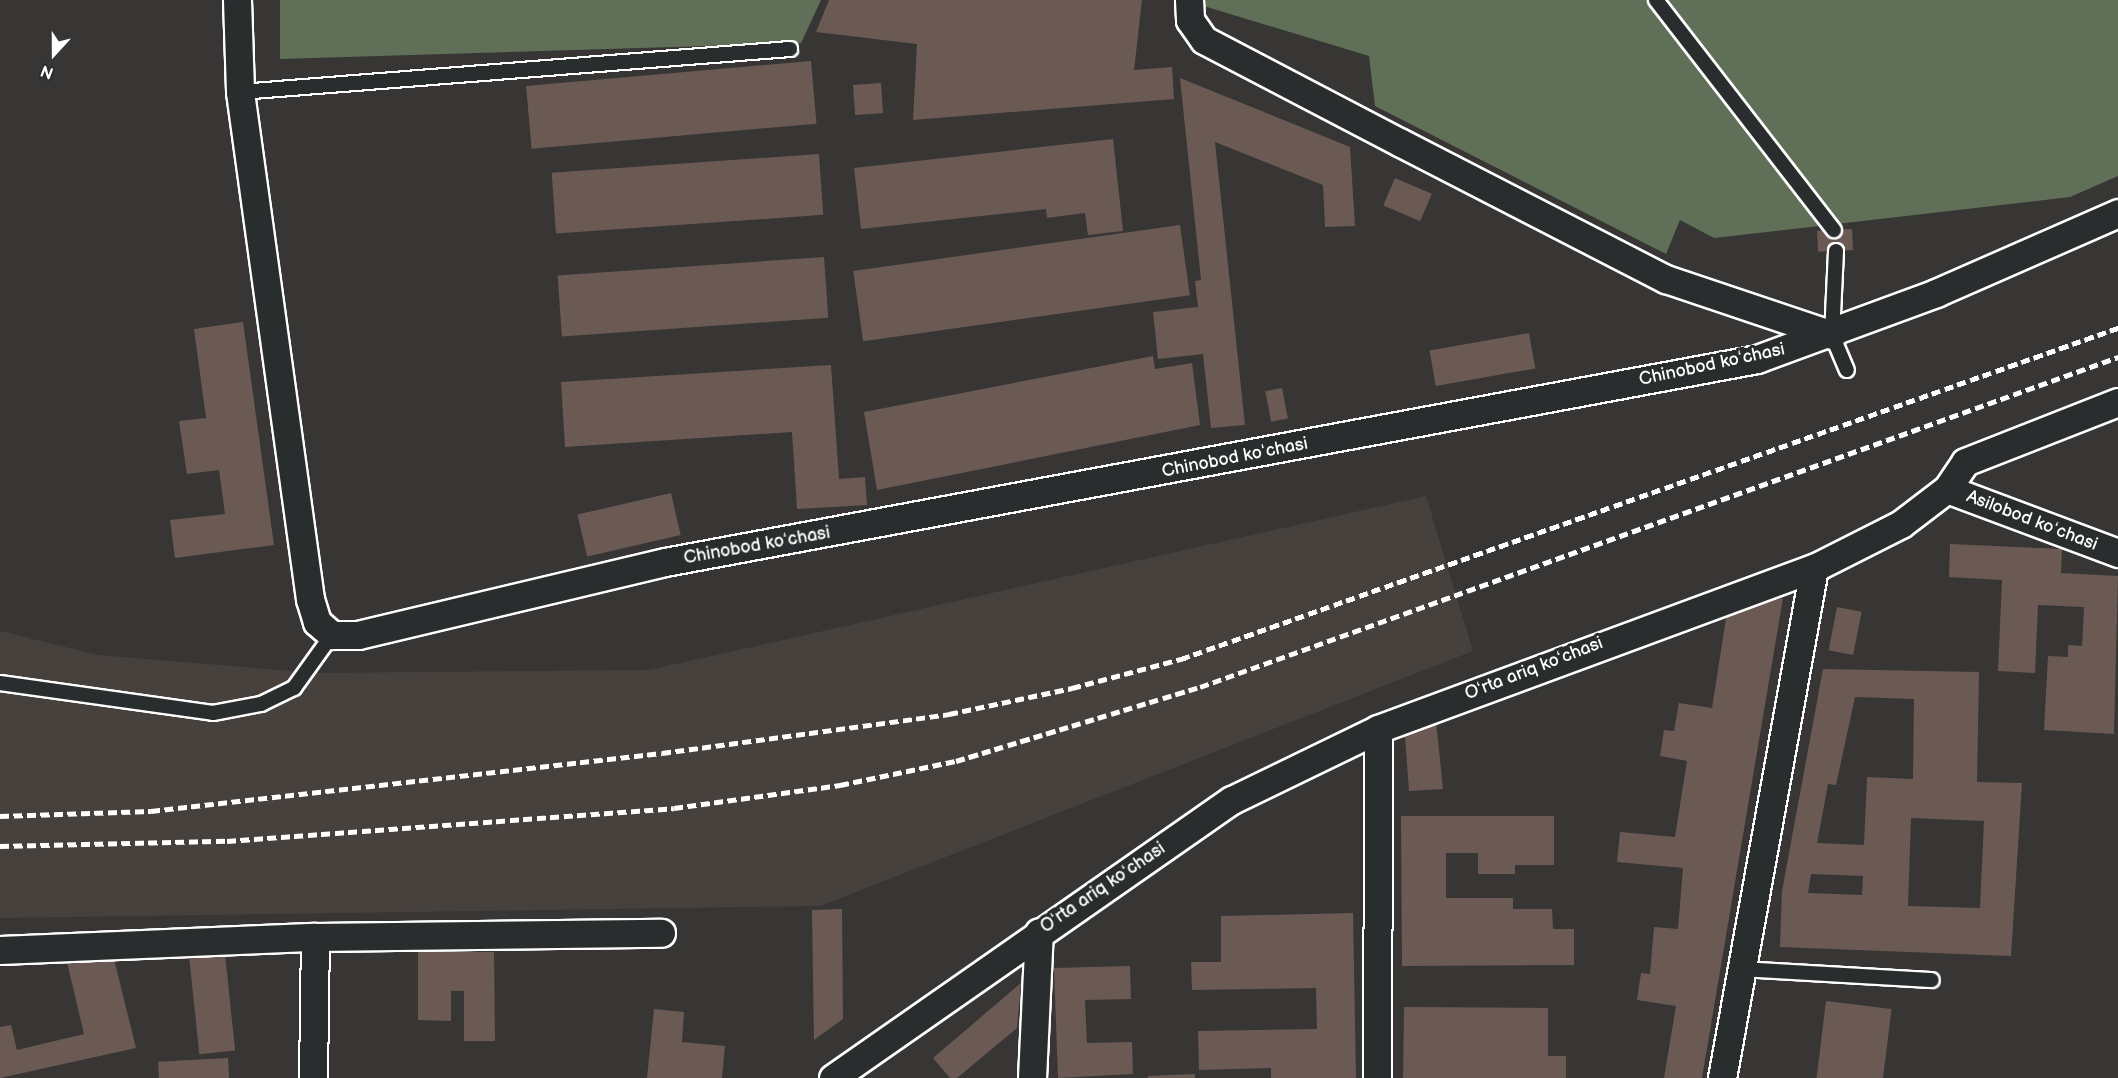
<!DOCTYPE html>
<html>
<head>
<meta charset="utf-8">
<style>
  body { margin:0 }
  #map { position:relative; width:2118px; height:1078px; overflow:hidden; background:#373635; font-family:"Balsamiq Sans",sans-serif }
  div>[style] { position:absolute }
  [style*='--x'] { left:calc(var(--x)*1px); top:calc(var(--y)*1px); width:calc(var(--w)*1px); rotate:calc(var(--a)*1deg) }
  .built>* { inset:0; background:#47413e }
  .green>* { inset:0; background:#607058 }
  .building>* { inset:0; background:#6b5a53; transform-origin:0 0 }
  .roads { filter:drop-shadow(2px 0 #fff) drop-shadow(-2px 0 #fff) drop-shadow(0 2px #fff) drop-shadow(0 -2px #fff) }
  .lane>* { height:14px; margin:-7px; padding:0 7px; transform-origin:7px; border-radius:7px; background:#2a2d2e }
  .street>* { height:27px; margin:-13.5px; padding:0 13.5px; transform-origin:13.5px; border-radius:13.5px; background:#2a2d2e }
  .rail>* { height:4.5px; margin-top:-2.25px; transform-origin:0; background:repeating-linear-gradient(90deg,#fff 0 9px,transparent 0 13.5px) }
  span { translate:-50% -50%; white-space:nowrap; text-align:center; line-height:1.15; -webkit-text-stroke:6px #2a2d2e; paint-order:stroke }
  .street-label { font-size:18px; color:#fff }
  .north { position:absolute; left:24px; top:24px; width:60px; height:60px; -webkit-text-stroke:4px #2a2d2e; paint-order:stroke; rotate:201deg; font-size:16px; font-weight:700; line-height:24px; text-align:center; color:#fff }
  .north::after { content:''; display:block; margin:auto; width:21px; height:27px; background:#fff; clip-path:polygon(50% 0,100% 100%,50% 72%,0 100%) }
</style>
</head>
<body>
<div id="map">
  <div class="built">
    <i style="clip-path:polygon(1426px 496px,1473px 651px,820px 906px,0 918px,0 631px,98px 655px,316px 673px,649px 670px)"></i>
  </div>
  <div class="green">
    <i style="clip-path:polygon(280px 0,821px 0,801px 43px,280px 59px)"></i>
    <i style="clip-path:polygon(1184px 0,2118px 0,2118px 176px,2070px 197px,1714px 238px,1680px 220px,1666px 254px,1375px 106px,1369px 56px)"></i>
  </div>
  <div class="building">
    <i style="clip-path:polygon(829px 0,1142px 0,1134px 70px,1172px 67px,1174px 99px,913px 120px,917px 44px,816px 32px)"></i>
    <i style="left:811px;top:61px;width:63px;height:286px;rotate:85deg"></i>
    <i style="clip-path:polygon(1180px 78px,1350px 147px,1355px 226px,1325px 227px,1323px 185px,1215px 142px,1245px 425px,1211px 428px,1203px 354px,1158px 359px,1153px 312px,1198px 307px,1195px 281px,1201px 280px)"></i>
    <i style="left:881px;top:83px;width:30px;height:28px;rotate:86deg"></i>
    <i style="clip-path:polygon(1113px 139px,1123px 231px,1088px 235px,1085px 213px,1047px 218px,1046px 209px,861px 229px,854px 168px)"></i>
    <i style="left:819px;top:154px;width:61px;height:268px;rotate:86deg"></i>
    <i style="left:1395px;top:178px;width:40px;height:30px;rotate:23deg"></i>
    <i style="left:1180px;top:225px;width:71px;height:330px;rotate:82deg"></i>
    <i style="left:1852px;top:229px;width:21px;height:35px;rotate:87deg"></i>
    <i style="left:824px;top:257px;width:61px;height:267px;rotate:86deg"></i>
    <i style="clip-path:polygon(243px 322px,274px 545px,175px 558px,170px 520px,225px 514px,219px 470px,187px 474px,179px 421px,206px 418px,194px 329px)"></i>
    <i style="left:1529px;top:333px;width:36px;height:101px;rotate:80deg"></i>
    <i style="clip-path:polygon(1153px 356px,1155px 369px,1192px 363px,1200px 425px,877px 490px,864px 412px)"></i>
    <i style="clip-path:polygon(831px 365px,839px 479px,865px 477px,867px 505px,797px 509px,792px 432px,565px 447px,561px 382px)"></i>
    <i style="left:1282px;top:388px;width:31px;height:17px;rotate:79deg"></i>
    <i style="left:671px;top:493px;width:43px;height:96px;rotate:77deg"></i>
    <i style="clip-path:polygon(1950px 544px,2062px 549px,2061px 573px,2118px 576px,2114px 734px,2044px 730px,2048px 656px,2068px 657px,2068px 645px,2082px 646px,2084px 607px,2038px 605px,2035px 673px,1998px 671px,2002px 580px,1949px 577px)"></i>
    <i style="clip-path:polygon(1783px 598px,1702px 1078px,1664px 1078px,1676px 1006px,1637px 1000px,1641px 973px,1650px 974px,1654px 927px,1678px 929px,1683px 868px,1617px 862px,1620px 832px,1675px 837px,1687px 761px,1660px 756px,1664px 730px,1674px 731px,1679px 703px,1712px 708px,1727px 612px)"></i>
    <i style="left:1837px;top:607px;width:25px;height:44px;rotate:11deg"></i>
    <i style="clip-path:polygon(evenodd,1823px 669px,1979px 672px,1977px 782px,2022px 783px,2011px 956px,1780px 947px,1782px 891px,1823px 669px,1855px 697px,1914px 699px,1913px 779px,1867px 777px,1864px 845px,1817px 843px,1828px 784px,1836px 785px,1855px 697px,1823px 669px,1911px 818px,1984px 821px,1980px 908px,1908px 906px,1911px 818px,1823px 669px,1811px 874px,1863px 876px,1862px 895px,1808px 893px,1811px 874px)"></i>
    <i style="clip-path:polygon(1436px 721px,1443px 789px,1409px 791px,1405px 736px)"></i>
    <i style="clip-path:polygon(1401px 816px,1554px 816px,1554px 865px,1515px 865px,1515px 874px,1478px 874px,1478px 853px,1446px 853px,1446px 898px,1513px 898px,1513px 909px,1552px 909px,1553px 929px,1574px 929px,1574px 965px,1402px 966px)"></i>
    <i style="clip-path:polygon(842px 909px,843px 1019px,814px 1040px,812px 910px)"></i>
    <i style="clip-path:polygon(1353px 913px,1356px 1078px,1271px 1078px,1271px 1068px,1199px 1070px,1198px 1031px,1317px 1029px,1316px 988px,1192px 990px,1191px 962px,1221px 962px,1221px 916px)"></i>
    <i style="clip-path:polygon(112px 951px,136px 1048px,0 1078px,0 1027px,11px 1025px,17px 1050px,84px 1034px,67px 962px)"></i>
    <i style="clip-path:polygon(418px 952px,494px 952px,495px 1041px,464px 1041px,464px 991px,451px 991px,451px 1021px,418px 1020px)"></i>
    <i style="left:225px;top:954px;width:97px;height:36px;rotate:84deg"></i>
    <i style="clip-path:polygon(1130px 966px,1131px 999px,1085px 1000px,1087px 1043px,1132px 1042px,1133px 1074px,1058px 1078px,1054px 968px)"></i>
    <i style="clip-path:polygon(1021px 983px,1017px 1028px,957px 1078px,950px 1078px,933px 1058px)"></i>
    <i style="left:1826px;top:1001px;width:66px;height:78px;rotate:7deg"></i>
    <i style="clip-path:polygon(1404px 1007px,1548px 1008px,1548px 1056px,1566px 1056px,1566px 1078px,1403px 1078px)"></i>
    <i style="clip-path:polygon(654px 1009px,684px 1012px,682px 1042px,725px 1046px,722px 1078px,647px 1078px)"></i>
    <i style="left:228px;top:1058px;width:20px;height:70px;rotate:87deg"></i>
    <i style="clip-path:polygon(1195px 1074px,1195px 1078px,1148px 1078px,1148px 1076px)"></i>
  </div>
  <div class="roads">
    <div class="lane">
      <i style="--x:1656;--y:0;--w:291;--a:52.3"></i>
      <i style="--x:240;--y:92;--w:552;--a:-4.47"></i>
      <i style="--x:1836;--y:251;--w:84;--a:92.7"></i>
      <i style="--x:1832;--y:335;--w:38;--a:67"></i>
      <i style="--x:0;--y:683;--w:215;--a:8"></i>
      <i style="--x:213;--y:713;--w:49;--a:-10.6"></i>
      <i style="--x:261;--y:704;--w:37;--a:-26"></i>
      <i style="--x:294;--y:688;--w:65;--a:-54.4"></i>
      <i style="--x:1739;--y:969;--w:193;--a:3.3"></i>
    </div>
    <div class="street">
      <i style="--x:237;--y:0;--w:92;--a:88.1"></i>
      <i style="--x:240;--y:92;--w:512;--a:82.14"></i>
      <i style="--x:310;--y:599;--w:24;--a:73"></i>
      <i style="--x:317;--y:622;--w:20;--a:41"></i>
      <i style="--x:332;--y:635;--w:26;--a:0"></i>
      <i style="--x:358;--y:635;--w:316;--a:-13.4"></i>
      <i style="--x:665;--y:562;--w:1111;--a:-10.53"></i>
      <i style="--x:1757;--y:359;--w:191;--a:-20.2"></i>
      <i style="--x:1936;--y:293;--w:199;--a:-23.7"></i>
      <i style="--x:1189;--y:0;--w:20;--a:87"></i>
      <i style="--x:1190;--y:20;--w:24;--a:55"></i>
      <i style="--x:1204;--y:40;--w:222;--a:27.6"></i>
      <i style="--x:1401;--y:143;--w:298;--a:27.2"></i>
      <i style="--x:1666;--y:279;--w:175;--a:18.6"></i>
      <i style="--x:1947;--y:489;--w:32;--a:-56"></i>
      <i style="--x:1965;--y:462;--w:164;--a:-21.4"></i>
      <i style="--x:0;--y:950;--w:315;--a:-2.4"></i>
      <i style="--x:315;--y:937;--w:346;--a:-0.7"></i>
      <i style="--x:313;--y:1078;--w:141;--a:-89.2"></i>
      <i style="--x:833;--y:1078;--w:486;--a:-34.9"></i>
      <i style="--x:1232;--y:800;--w:162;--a:-25.9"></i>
      <i style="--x:1378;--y:729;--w:465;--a:-20.3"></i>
      <i style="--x:1814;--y:568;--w:97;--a:-26.8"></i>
      <i style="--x:1901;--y:524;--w:58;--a:-37.3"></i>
      <i style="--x:1947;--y:489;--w:183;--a:20.5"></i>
      <i style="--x:1032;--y:1078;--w:146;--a:-87.3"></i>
      <i style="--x:1377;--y:1078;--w:349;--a:-89.8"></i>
      <i style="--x:1722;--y:1078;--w:518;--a:-79.77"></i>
    </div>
  </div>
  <div class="rail">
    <i style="--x:0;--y:816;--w:151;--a:-1.9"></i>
    <i style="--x:151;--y:811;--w:514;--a:-6.48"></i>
    <i style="--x:662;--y:753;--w:290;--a:-7.7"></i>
    <i style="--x:949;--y:714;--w:126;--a:-11.9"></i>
    <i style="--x:1072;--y:688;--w:113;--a:-14.9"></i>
    <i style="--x:1181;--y:659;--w:994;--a:-19.46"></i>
    <i style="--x:0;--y:846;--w:227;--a:-1.3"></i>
    <i style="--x:227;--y:841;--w:448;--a:-4.2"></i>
    <i style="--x:674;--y:808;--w:168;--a:-7.9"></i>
    <i style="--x:840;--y:785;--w:118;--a:-11.7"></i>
    <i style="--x:956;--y:761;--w:255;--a:-16.9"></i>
    <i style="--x:1200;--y:687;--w:976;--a:-19.77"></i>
  </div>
  <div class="street-label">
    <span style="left:1712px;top:365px;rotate:-12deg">Chinobod koʻchasi</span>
    <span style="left:1235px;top:458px;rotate:-11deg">Chinobod koʻchasi</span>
    <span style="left:2032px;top:521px;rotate:21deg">Asilobod koʻchasi</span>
    <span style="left:757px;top:546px;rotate:-10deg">Chinobod koʻchasi</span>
    <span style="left:1534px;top:669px;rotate:-21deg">Oʻrta ariq koʻchasi</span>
    <span style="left:1103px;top:888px;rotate:-34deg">Oʻrta ariq koʻchasi</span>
  </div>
  <div class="north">N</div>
</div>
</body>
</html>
